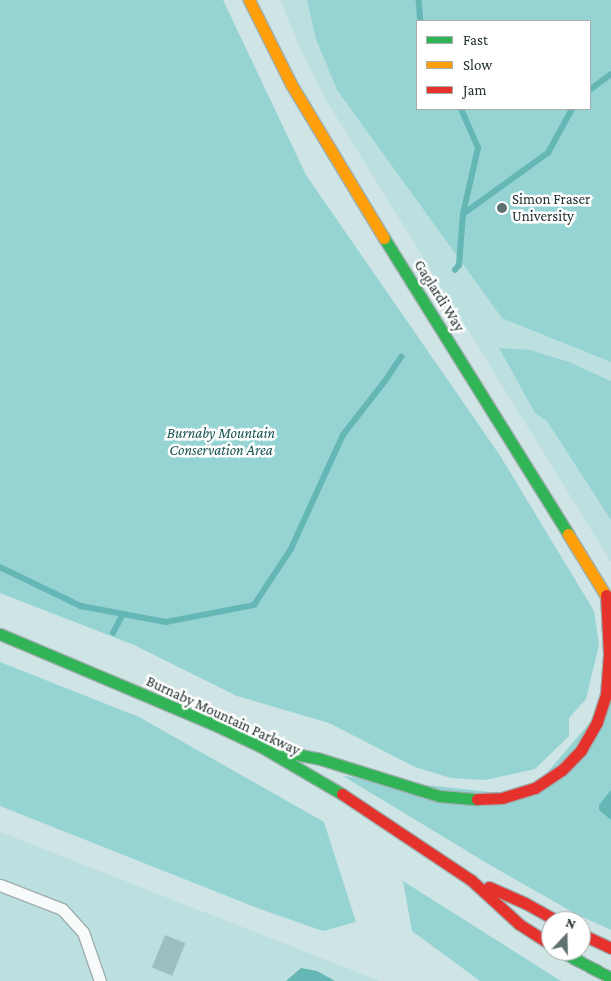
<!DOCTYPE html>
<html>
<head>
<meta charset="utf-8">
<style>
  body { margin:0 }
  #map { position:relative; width:611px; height:981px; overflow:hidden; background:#cfe4e4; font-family:"Crimson Pro",serif }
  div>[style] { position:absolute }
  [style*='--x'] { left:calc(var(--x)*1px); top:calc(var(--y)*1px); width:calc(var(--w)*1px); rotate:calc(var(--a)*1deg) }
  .built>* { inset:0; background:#bcdfdf }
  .green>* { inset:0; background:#96d4d4 }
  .water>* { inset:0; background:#65b7b6 }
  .stream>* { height:5.5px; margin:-2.75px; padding:0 2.75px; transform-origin:2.75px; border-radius:2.75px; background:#65b7b6 }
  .building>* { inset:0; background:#9bc0c0; transform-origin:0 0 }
  .roads { filter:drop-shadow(1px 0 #9eaeae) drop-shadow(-1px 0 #9eaeae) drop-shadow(0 1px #9eaeae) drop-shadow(0 -1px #9eaeae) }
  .lane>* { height:11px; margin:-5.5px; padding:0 5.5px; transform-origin:5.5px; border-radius:5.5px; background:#f8fbfb }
  .fast>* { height:11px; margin:-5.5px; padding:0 5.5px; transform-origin:5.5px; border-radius:5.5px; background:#30b455 }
  .slow>* { height:11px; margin:-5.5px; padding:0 5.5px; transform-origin:5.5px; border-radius:5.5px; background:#ff9f0a }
  .jam>* { height:11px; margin:-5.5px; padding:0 5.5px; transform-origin:5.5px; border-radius:5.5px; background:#e5322d }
  .dots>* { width:14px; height:14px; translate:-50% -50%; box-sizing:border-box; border:2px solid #fff; border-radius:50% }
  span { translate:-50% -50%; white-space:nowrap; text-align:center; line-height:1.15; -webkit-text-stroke:5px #fff; paint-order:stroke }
  .poi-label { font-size:15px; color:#223131 }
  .left { translate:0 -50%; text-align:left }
  .street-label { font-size:15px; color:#223131 }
  .park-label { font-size:15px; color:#175353; font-style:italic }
  .legend { position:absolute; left:416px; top:20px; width:175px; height:90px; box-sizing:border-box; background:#fff; border:1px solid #a7adad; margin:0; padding:6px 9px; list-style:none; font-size:15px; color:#223131 }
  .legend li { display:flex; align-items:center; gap:10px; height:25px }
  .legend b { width:25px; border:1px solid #a7adad }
  .north { position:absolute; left:541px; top:911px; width:50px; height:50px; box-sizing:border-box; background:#fff; border:1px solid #a7adad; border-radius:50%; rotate:21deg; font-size:14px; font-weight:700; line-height:20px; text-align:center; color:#223131 }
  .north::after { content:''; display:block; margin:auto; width:18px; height:22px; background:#5f7070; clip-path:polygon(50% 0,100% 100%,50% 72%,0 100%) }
</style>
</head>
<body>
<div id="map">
  <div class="built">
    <i style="clip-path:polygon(evenodd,280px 0,611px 0,611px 562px,326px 100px,301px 50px,280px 0,417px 21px,590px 21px,590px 109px,417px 109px,417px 21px)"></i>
    <i style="clip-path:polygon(0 832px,380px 981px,0 981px)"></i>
  </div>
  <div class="green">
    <i style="clip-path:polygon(0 0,223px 0,306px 175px,501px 457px,594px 611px,599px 645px,586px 699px,569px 718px,569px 736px,535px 769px,485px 780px,451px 778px,415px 767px,329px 723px,237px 696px,134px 645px,0 593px)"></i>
    <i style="clip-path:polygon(evenodd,307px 0,611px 0,611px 362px,502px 318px,337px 90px,316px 39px,307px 0,417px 21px,590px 21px,590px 109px,417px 109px,417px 21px)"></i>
    <i style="clip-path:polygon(499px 348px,530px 350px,569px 362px,611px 381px,611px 520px,547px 421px,535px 413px)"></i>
    <i style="clip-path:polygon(0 662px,139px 717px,324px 822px,356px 922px,323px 931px,260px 909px,0 806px)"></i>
    <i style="clip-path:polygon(611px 698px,611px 930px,576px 914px,490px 865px,343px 776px,527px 796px)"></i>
    <i style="clip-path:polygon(403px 881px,561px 981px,480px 981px,412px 931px)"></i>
  </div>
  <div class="water">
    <i style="clip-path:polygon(611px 790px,611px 820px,599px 810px,599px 805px)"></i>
    <i style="clip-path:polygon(301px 968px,317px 971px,335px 981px,286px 981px)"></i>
  </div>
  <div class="stream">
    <i style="--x:419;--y:0;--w:21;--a:85"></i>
    <i style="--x:590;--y:90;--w:26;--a:-37"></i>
    <i style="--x:463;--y:214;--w:105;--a:-35.7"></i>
    <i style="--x:548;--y:153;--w:50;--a:-61.4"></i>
    <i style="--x:455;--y:270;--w:6;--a:-51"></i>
    <i style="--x:459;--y:265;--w:51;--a:-85.5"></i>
    <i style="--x:463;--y:214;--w:68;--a:-77.2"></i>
    <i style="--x:478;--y:148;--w:43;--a:-113.6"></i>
    <i style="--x:0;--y:567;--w:90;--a:25.7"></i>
    <i style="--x:81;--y:606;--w:86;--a:10.7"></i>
    <i style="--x:166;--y:622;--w:90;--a:-10.9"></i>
    <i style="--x:254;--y:605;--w:67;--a:-56.5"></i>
    <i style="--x:291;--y:549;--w:125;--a:-65.5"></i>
    <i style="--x:343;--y:435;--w:68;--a:-52.1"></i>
    <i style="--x:385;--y:381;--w:29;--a:-56"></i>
    <i style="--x:113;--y:633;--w:21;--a:-62"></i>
  </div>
  <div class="building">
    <i style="left:165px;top:935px;width:22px;height:35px;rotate:22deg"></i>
  </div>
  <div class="roads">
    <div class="lane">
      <i style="--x:0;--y:885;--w:66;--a:21.2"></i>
      <i style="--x:62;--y:909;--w:31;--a:48"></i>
      <i style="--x:83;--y:932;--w:52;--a:70.9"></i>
    </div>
    <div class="fast">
      <i style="--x:384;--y:238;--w:349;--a:58.1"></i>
      <i style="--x:0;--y:634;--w:229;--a:22.9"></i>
      <i style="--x:211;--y:723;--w:54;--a:25.1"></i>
      <i style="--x:260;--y:746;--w:95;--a:30.3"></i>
      <i style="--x:285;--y:752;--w:33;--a:11"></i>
      <i style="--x:317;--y:758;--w:128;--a:17.3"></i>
      <i style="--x:439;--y:796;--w:38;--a:5"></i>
      <i style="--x:560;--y:951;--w:58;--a:27.9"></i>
    </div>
    <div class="slow">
      <i style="--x:249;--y:0;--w:94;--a:63.4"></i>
      <i style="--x:291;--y:84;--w:180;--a:58.9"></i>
      <i style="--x:568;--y:534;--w:82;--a:58.4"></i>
    </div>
    <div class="jam">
      <i style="--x:342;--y:794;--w:155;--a:33.7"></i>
      <i style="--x:471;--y:880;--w:65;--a:42.5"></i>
      <i style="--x:519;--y:924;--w:38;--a:33"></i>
      <i style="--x:477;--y:799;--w:25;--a:-2"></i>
      <i style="--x:502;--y:798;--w:34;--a:-17"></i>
      <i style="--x:535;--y:788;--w:32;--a:-34"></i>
      <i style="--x:562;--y:770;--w:28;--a:-46"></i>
      <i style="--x:581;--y:750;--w:32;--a:-60"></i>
      <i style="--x:597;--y:722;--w:28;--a:-72"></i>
      <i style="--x:606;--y:695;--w:41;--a:-85.8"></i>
      <i style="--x:609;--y:654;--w:59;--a:-92.9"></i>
      <i style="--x:489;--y:887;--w:39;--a:24"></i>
      <i style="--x:525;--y:903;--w:37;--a:29"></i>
      <i style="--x:581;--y:934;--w:33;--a:25"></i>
    </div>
  </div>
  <div class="dots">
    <i style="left:502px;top:208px;background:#5f7070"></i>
  </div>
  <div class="poi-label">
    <span class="left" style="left:512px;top:208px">Simon Fraser<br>University</span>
  </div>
  <div class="street-label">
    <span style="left:439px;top:296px;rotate:58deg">Gaglardi Way</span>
    <span style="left:223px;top:716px;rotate:25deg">Burnaby Mountain Parkway</span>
  </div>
  <div class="park-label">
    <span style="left:221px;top:442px">Burnaby Mountain<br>Conservation Area</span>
  </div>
  <ul class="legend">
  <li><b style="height:6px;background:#30b455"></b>Fast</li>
  <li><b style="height:6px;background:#ff9f0a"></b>Slow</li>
  <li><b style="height:6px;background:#e5322d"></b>Jam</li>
  </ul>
  <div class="north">N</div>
</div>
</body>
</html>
